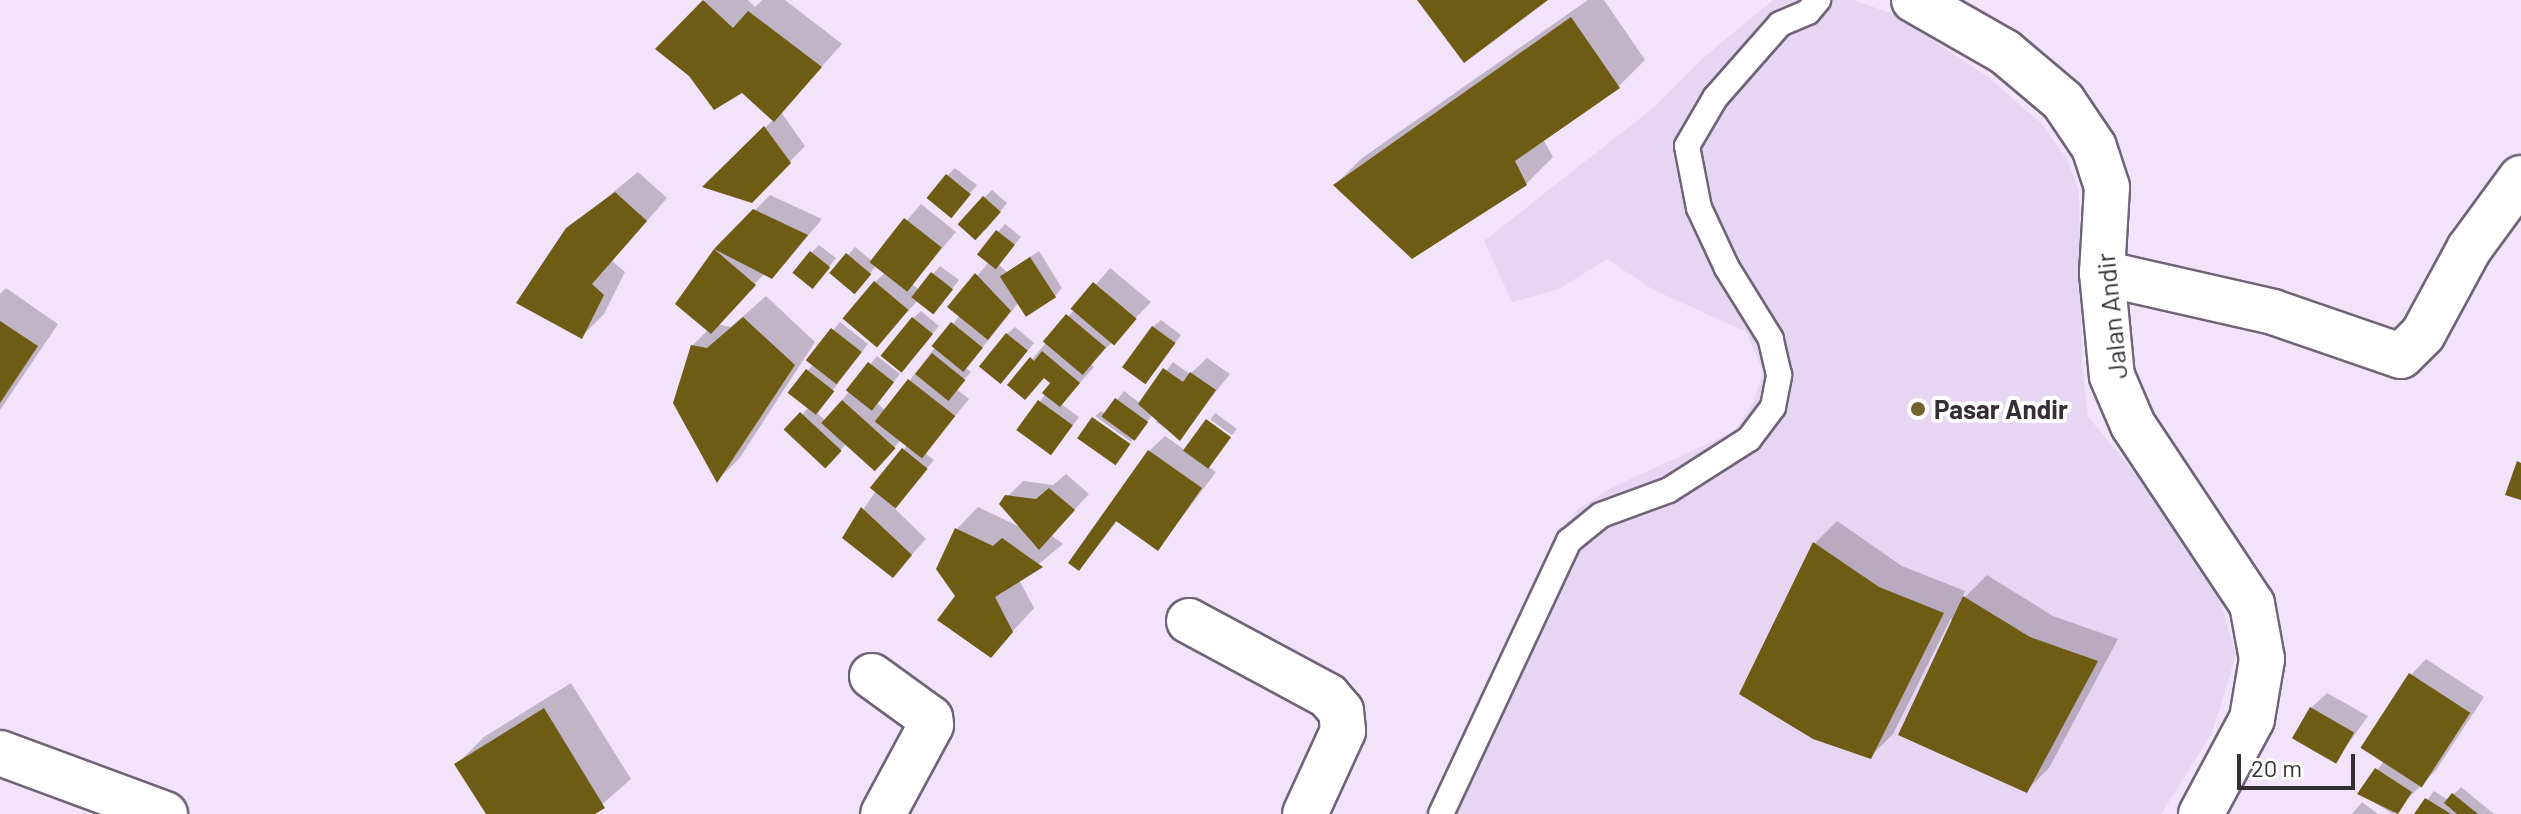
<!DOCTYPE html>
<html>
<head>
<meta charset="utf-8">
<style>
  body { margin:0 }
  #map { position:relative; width:2521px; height:814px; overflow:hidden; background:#f1e3f9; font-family:Barlow,sans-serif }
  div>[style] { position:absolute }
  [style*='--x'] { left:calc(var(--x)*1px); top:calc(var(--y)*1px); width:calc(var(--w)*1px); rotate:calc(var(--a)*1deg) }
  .built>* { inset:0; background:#e7d6f1 }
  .shadow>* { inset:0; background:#0003; transform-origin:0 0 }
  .building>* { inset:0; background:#6e5c14; transform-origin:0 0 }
  .roads { filter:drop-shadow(2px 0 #706476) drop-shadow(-2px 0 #706476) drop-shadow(0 2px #706476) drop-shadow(0 -2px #706476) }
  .service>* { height:24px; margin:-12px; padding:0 12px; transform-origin:12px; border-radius:12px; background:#fff }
  .minor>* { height:44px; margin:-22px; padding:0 22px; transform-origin:22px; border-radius:22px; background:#fff }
  .secondary>* { height:44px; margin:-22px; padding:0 22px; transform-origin:22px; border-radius:22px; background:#fff }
  .dots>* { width:22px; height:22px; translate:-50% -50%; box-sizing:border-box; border:4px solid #fff; border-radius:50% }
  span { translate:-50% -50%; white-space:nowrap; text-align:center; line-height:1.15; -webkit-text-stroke:8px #fff; paint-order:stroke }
  .street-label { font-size:26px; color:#342f37 }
  .poi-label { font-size:26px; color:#342f37; font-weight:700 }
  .left { translate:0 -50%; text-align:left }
  .scale { position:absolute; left:2237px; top:754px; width:118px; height:36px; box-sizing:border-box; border:4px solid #342f37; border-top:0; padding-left:10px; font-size:24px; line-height:28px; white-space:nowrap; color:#342f37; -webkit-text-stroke:6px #fff; paint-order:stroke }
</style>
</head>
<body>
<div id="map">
  <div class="built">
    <i style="clip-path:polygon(1773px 0,1853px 0,1893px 14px,1987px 76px,2041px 123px,2067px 159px,2079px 192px,2082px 363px,2088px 417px,2161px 504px,2215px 583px,2236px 655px,2212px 733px,2161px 814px,1424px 814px,1576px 510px,1613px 487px,1735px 431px,1754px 401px,1763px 371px,1746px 332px,1652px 289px,1607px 259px,1559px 289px,1512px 302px,1484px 241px,1653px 108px,1703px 58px)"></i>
  </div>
  <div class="shadow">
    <i style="clip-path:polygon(705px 0,748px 0,755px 7px,762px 0,785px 0,842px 44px,781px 112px,805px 146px,752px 201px,706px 186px,774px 119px,742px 91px,691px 75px,658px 49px)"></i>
    <i style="clip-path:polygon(1588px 0,1604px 0,1645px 60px,1618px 87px,1543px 139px,1553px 157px,1526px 184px,1335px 185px,1362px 158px)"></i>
    <i style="clip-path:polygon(955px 168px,977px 185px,958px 208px,948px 175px)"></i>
    <i style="clip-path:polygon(638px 172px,667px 198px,612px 261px,625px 272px,604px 314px,582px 336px,567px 230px)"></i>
    <i style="clip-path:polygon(992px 190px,1007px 203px,985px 231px,984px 198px)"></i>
    <i style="clip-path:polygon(770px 195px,822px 219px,787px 261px,771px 277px,765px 273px,717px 324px,731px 327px,766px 296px,815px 342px,739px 459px,717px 480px,692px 346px,709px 329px,716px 250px)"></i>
    <i style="clip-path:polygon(921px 204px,956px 232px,912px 284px,919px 290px,940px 266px,959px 280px,940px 304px,918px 300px,878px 344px,875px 282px,885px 273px,876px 266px,862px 283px,848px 255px,855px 247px,872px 261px)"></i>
    <i style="clip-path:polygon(1005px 224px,1021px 237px,998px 264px,1007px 272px,1039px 251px,1062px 288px,1055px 296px,1019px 302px,966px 368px,971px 372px,956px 389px,969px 399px,925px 453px,934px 460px,893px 507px,926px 539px,893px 575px,844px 538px,907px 445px,901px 440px,889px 453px,846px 444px,826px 466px,787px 430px,809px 407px,808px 370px,814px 364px,809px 360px,840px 322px,868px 344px,816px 412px,826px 421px,877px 356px,900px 374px,877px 403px,886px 411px,960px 315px,950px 307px,989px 262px,979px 254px)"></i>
    <i style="clip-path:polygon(819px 245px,836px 258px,819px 279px,811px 253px)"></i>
    <i style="clip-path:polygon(1110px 268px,1151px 302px,1091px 364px,1094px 367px,1061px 404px,1079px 417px,1058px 445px,1040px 402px,1053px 382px,1045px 376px,1010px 385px)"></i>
    <i style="clip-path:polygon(6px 288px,58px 324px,0 410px,0 294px)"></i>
    <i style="clip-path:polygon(921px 311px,939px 326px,909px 363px,913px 318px)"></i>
    <i style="clip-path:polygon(1161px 320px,1181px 335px,1153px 374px,1153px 327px)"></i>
    <i style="clip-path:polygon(1015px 327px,1034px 343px,1008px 375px,1007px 334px)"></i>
    <i style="clip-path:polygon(1207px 358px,1230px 374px,1179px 438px,1156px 422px,1165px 410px,1154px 413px,1131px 442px,1095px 416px,1101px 411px,1106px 414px,1124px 391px,1141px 404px,1173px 362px,1190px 374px)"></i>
    <i style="left:1215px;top:413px;width:27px;height:8px;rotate:36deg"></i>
    <i style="clip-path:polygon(1165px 436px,1216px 472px,1158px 549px,1118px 520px,1079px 569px,1149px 451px)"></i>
    <i style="clip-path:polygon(1066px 474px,1089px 494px,1051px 535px,1063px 544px,1019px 580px,1034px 608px,990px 656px,957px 596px,957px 529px,978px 507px,1022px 528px,1007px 497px,1023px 481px,1053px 485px)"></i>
    <i style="clip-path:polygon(1837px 521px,1902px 566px,1965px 591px,1960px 602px,1987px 575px,2053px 616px,2118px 639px,2049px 768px,2027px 790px,1951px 618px,1893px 734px,1871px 756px,1742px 693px,1815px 543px)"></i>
    <i style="clip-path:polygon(2426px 659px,2484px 697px,2436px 770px,2393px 814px,2360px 794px,2384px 761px,2411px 675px)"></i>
    <i style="clip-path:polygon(571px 683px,631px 779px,591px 814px,488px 814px,457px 764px,484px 737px)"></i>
    <i style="clip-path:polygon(2327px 693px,2368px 716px,2336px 761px,2311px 708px)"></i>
    <i style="clip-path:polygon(2461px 787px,2494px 814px,2417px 814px,2434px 791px,2448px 800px)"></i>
    <i style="clip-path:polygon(2362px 802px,2378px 814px,2352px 814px)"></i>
  </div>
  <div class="building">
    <i style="clip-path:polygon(703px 0,733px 28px,748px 11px,822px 67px,774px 122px,742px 93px,714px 110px,689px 76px,655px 49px)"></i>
    <i style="clip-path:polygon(1417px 0,1548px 0,1464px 63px)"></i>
    <i style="clip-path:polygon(1571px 17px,1620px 88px,1515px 161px,1527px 185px,1412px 259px,1333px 185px)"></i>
    <i style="clip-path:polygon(764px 126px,791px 163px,752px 203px,702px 187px)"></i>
    <i style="left:946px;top:174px;width:32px;height:31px;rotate:39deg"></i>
    <i style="clip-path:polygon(615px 192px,647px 221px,592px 284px,604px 295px,582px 339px,516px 303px,566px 228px)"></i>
    <i style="left:983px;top:196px;width:24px;height:38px;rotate:42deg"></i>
    <i style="clip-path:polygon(753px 209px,808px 235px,772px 279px,714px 249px)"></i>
    <i style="left:904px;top:218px;width:48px;height:56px;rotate:38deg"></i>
    <i style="left:996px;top:230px;width:24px;height:31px;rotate:38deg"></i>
    <i style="clip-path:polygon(714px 249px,756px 285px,711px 334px,675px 304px)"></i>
    <i style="left:810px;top:251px;width:26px;height:28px;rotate:39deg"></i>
    <i style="left:846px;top:253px;width:33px;height:26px;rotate:40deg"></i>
    <i style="left:1030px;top:257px;width:48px;height:36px;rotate:57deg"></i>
    <i style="left:931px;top:272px;width:28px;height:32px;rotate:38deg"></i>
    <i style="clip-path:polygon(975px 273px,1011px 311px,988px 340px,947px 307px)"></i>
    <i style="left:874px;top:281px;width:45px;height:49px;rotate:40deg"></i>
    <i style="left:1093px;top:282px;width:57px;height:35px;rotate:40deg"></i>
    <i style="left:1066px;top:314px;width:52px;height:36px;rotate:40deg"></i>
    <i style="clip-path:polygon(743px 317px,795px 365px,717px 483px,673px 403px,691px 345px,707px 348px)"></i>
    <i style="left:912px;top:317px;width:27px;height:50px;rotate:39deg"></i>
    <i style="clip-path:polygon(0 321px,38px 346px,0 403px)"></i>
    <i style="left:951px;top:322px;width:41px;height:31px;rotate:39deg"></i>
    <i style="left:1152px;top:326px;width:29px;height:51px;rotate:36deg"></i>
    <i style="left:831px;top:328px;width:39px;height:41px;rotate:38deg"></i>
    <i style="left:1006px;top:333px;width:28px;height:43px;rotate:39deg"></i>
    <i style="clip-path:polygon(1042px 351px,1080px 383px,1060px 407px,1042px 393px,1050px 383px,1044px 378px,1025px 400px,1007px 385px,1030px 357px,1034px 361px)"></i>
    <i style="left:932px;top:353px;width:43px;height:27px;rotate:39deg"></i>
    <i style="left:868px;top:362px;width:33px;height:36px;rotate:38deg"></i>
    <i style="clip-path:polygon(1163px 368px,1183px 382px,1190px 372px,1216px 390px,1180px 441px,1138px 404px)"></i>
    <i style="left:806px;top:369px;width:36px;height:30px;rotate:38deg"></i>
    <i style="left:908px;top:379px;width:60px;height:54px;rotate:38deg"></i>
    <i style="left:1115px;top:398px;width:41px;height:23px;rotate:36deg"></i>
    <i style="left:842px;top:400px;width:72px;height:31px;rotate:42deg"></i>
    <i style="left:1038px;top:400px;width:43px;height:37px;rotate:36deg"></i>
    <i style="left:800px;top:412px;width:57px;height:24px;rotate:43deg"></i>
    <i style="left:1092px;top:417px;width:47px;height:26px;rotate:35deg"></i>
    <i style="left:1206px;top:419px;width:31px;height:39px;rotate:36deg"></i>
    <i style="left:902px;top:448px;width:33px;height:51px;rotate:39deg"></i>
    <i style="clip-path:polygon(1148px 450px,1202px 488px,1158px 551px,1116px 521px,1079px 571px,1068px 563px)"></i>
    <i style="clip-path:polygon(2517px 461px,2521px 463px,2521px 500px,2505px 495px)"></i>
    <i style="clip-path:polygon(1049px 488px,1075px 510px,1039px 550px,999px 504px,1005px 495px,1036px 499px)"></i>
    <i style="clip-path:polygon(861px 507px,912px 555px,893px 578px,842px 538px)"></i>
    <i style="clip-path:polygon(955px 528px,993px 546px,1002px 538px,1043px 567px,995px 597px,1013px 632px,991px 658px,937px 620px,955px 596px,936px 569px)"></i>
    <i style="clip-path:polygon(1813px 542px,1879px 587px,1944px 613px,1871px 759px,1813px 739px,1739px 694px)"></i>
    <i style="clip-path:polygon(1963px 596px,2030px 637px,2098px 661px,2027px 793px,1898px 735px)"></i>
    <i style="left:2409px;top:673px;width:73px;height:89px;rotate:33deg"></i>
    <i style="left:2310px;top:707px;width:51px;height:36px;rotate:30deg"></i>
    <i style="clip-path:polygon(544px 708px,605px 808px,595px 814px,486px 814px,454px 764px)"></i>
    <i style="clip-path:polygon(2375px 768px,2412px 792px,2398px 814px,2357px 794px)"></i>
    <i style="clip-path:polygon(2452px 793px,2478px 814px,2457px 814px,2444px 803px)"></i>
    <i style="clip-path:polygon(2425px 798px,2451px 814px,2414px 814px)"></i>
  </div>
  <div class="roads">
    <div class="service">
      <i style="--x:1441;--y:814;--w:302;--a:-64.9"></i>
      <i style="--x:1569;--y:541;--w:41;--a:-39.1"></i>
      <i style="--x:1601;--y:515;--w:72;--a:-20.2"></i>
      <i style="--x:1669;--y:490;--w:95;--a:-32.5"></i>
      <i style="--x:1749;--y:439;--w:40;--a:-53"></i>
      <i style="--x:1773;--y:407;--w:33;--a:-79"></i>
      <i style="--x:1779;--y:375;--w:37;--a:-103"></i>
      <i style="--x:1771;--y:339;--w:84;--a:-121.8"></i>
      <i style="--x:1727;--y:268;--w:66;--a:-115"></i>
      <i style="--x:1699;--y:208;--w:63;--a:-101"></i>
      <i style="--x:1687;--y:146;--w:56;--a:-59.7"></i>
      <i style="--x:1715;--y:98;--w:98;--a:-48.7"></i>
      <i style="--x:1780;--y:24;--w:30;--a:-23"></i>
      <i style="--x:1808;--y:12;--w:16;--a:-50"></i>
    </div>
    <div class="minor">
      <i style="--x:1914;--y:0;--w:105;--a:29.7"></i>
      <i style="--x:2005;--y:52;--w:76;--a:40.2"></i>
      <i style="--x:2063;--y:101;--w:55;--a:56"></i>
      <i style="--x:2094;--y:147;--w:42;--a:72"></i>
      <i style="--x:2107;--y:187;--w:86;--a:93.3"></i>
      <i style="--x:2102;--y:273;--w:103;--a:84.5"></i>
      <i style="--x:2112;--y:376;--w:53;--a:66.8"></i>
      <i style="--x:2133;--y:425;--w:215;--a:56.4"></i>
      <i style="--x:2252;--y:604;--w:56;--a:79.7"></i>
      <i style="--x:2262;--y:659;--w:61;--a:99.5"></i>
      <i style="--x:2252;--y:719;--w:108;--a:118.2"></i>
      <i style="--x:2102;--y:273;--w:175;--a:12.8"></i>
      <i style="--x:2273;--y:312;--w:135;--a:19"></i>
      <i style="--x:2401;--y:356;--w:31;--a:-45"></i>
      <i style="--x:2423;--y:334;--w:97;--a:-61.6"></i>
      <i style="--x:2469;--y:249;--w:88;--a:-53.8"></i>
      <i style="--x:1189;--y:621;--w:158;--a:28.3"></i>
      <i style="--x:1328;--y:696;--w:20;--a:49"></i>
      <i style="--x:1341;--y:711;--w:20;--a:84"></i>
      <i style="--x:1343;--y:731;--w:91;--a:114.6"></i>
      <i style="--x:872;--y:676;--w:72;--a:35.9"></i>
      <i style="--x:930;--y:718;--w:7;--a:82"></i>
      <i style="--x:931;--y:725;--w:101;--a:118.3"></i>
    </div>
    <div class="secondary">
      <i style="--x:0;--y:753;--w:176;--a:20.3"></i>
    </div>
  </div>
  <div class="dots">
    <i style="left:1918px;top:409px;background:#716230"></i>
  </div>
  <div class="street-label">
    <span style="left:2111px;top:316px;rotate:-96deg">Jalan Andir</span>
  </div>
  <div class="poi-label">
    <span class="left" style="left:1934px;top:409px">Pasar Andir</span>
  </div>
  <div class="scale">20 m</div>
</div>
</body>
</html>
